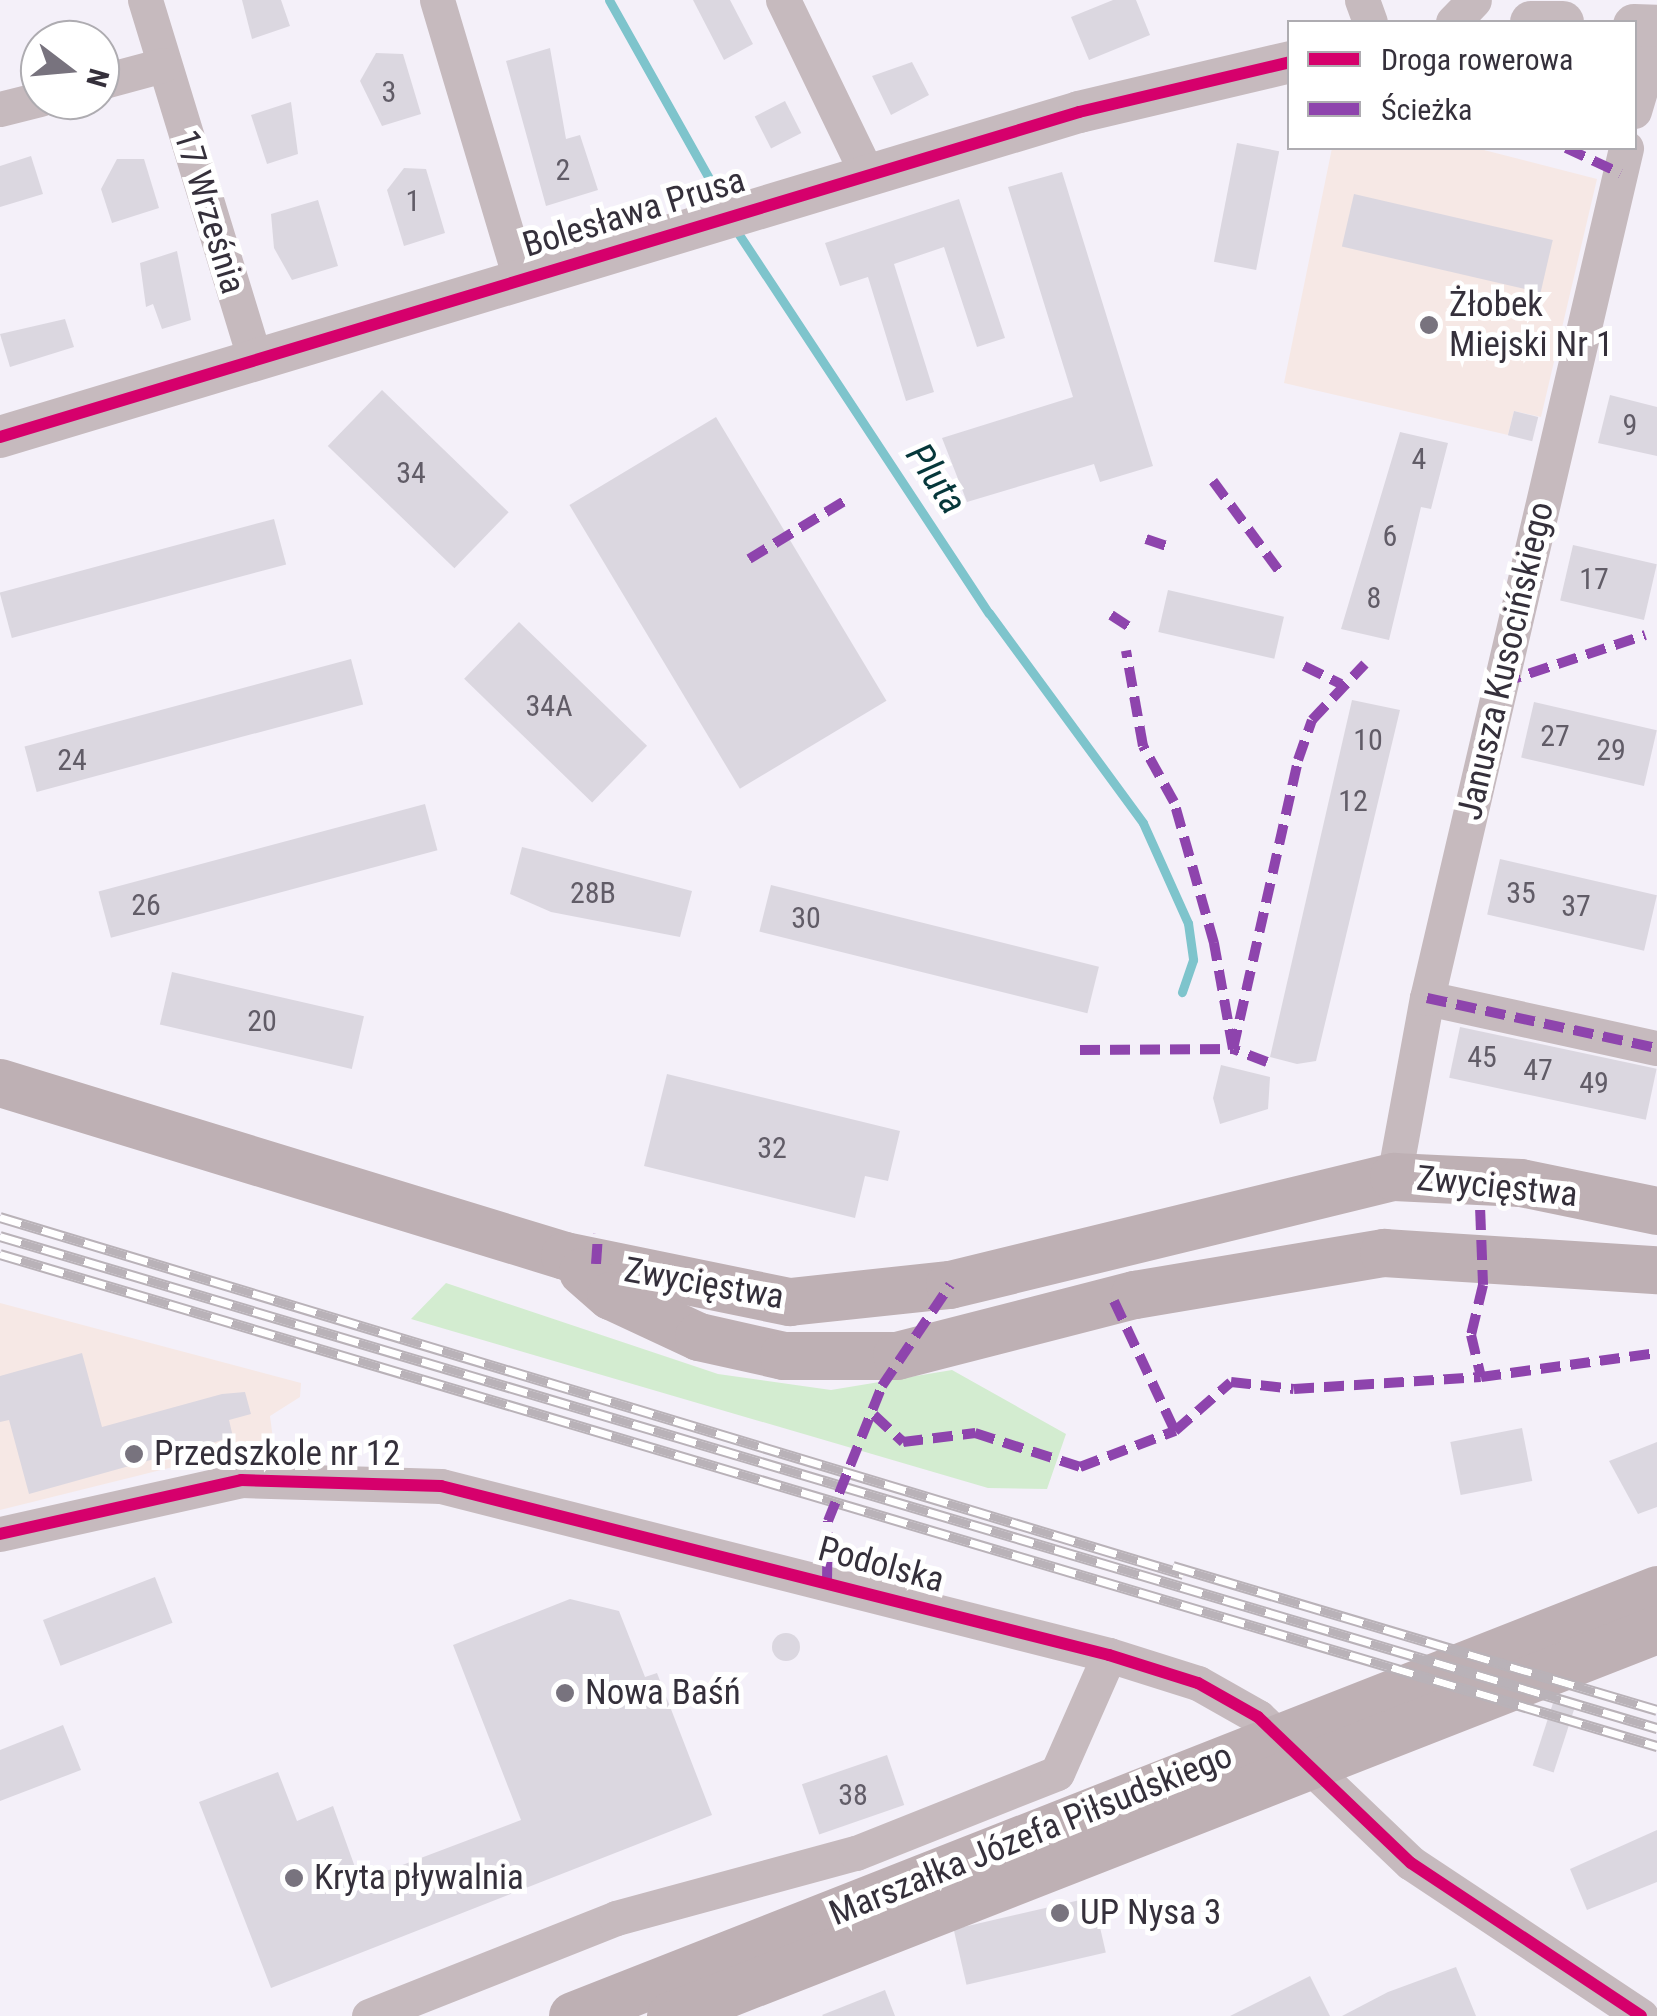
<!DOCTYPE html>
<html>
<head>
<meta charset="utf-8">
<style>
  body { margin:0 }
  #map { position:relative; width:1657px; height:2016px; overflow:hidden; background:#f4f0f9; font-family:"Roboto Condensed",sans-serif }
  div>[style] { position:absolute }
  [style*='--x'] { left:calc(var(--x)*1px); top:calc(var(--y)*1px); width:calc(var(--w)*1px); rotate:calc(var(--a)*1deg) }
  .education>* { inset:0; background:#f6e8e5 }
  .green>* { inset:0; background:#d3ecd0 }
  .stream>* { height:9px; margin:-4.5px; padding:0 4.5px; transform-origin:4.5px; border-radius:4.5px; background:#7ec4cc }
  .building>* { inset:0; background:#dbd7e0; transform-origin:0 0 }
  .round { border-radius:50% }
  .minor>* { height:35px; margin:-17.5px; padding:0 17.5px; transform-origin:17.5px; border-radius:17.5px; background:#c6babe }
  .tertiary>* { height:42px; margin:-21px; padding:0 21px; transform-origin:21px; border-radius:21px; background:#c6babe }
  .secondary>* { height:48px; margin:-24px; padding:0 24px; transform-origin:24px; border-radius:24px; background:#beb0b4 }
  .rail>* { height:11px; margin-top:-5.5px; transform-origin:0; background:repeating-linear-gradient(90deg,#fff 0 22px,#b9b2b8 0 44px); box-sizing:border-box; border-block:2px solid #b9b2b8 }
  .quiet>* { height:10px; margin-top:-5px; transform-origin:0; background:repeating-linear-gradient(90deg,#8e44ad 0 20px,transparent 0 30px) }
  .cycleway>* { height:12px; margin:-6px; padding:0 6px; transform-origin:6px; border-radius:6px; background:#d6006c }
  .dots>* { width:28px; height:28px; translate:-50% -50%; box-sizing:border-box; border:5px solid #fff; border-radius:50% }
  span { translate:-50% -50%; white-space:nowrap; text-align:center; line-height:1.15; -webkit-text-stroke:10px #fff; paint-order:stroke }
  .number-label { font-size:30px; color:#615c67 }
  .number-label span { -webkit-text-stroke-width:0 }
  .street-label { font-size:35px; color:#35303b }
  .poi-label { font-size:35px; color:#35303b }
  .left { translate:0 -50%; text-align:left }
  .water-label { font-size:38px; color:#05373a; font-style:italic }
  .legend { position:absolute; left:1287px; top:20px; width:350px; height:130px; box-sizing:border-box; background:#fff; border:2px solid #aeacb1; margin:0; padding:12px 18px; list-style:none; font-size:30px; color:#35303b }
  .legend li { display:flex; align-items:center; gap:20px; height:50px }
  .legend b { width:50px; border:2px solid #aeacb1 }
  .north { position:absolute; left:20px; top:20px; width:100px; height:100px; box-sizing:border-box; background:#fff; border:2px solid #aeacb1; border-radius:50%; rotate:106deg; font-size:28px; font-weight:700; line-height:40px; text-align:center; color:#35303b }
  .north::after { content:''; display:block; margin:auto; width:35px; height:45px; background:#78737e; clip-path:polygon(50% 0,100% 100%,50% 72%,0 100%) }
</style>
</head>
<body>
<div id="map">
  <div class="education">
    <i style="clip-path:polygon(1332px 148px,1476px 148px,1597px 179px,1541px 417px,1514px 411px,1508px 435px,1284px 383px)"></i>
    <i style="clip-path:polygon(0 1303px,301px 1383px,300px 1397px,270px 1416px,275px 1454px,185px 1464px,0 1510px)"></i>
  </div>
  <div class="green">
    <i style="clip-path:polygon(446px 1283px,718px 1374px,831px 1390px,952px 1370px,1066px 1434px,1047px 1489px,988px 1488px,411px 1319px)"></i>
  </div>
  <div class="stream">
    <i style="--x:609;--y:0;--w:237;--a:60.7"></i>
    <i style="--x:736;--y:230;--w:459;--a:56.6"></i>
    <i style="--x:989;--y:613;--w:260;--a:53.7"></i>
    <i style="--x:1143;--y:823;--w:110;--a:65.8"></i>
    <i style="--x:1188;--y:923;--w:37;--a:82"></i>
    <i style="--x:1193;--y:960;--w:34;--a:109"></i>
  </div>
  <div class="building">
    <i style="clip-path:polygon(242px 0,281px 0,290px 26px,252px 39px)"></i>
    <i style="clip-path:polygon(693px 0,730px 0,753px 44px,724px 60px)"></i>
    <i style="clip-path:polygon(1113px 0,1136px 0,1150px 35px,1089px 60px,1071px 17px)"></i>
    <i style="clip-path:polygon(550px 48px,566px 139px,580px 135px,598px 190px,546px 206px,506px 61px)"></i>
    <i style="clip-path:polygon(376px 53px,403px 54px,421px 114px,382px 126px,360px 81px)"></i>
    <i style="clip-path:polygon(912px 62px,929px 95px,891px 115px,872px 76px)"></i>
    <i style="left:785px;top:101px;width:36px;height:34px;rotate:63deg"></i>
    <i style="clip-path:polygon(291px 102px,298px 154px,267px 164px,251px 115px)"></i>
    <i style="left:1237px;top:143px;width:43px;height:121px;rotate:11deg"></i>
    <i style="clip-path:polygon(31px 156px,43px 194px,0 207px,0 166px)"></i>
    <i style="clip-path:polygon(117px 159px,144px 159px,159px 208px,112px 223px,101px 189px)"></i>
    <i style="clip-path:polygon(404px 168px,426px 169px,445px 233px,404px 246px,387px 190px)"></i>
    <i style="clip-path:polygon(1062px 172px,1153px 466px,1100px 482px,1094px 464px,967px 502px,942px 438px,1073px 397px,1008px 187px)"></i>
    <i style="left:1354px;top:194px;width:204px;height:54px;rotate:13deg"></i>
    <i style="clip-path:polygon(959px 199px,1005px 338px,977px 347px,944px 247px,894px 264px,934px 392px,906px 401px,868px 277px,840px 286px,825px 243px)"></i>
    <i style="clip-path:polygon(318px 200px,338px 266px,292px 280px,274px 248px,271px 214px)"></i>
    <i style="clip-path:polygon(177px 251px,191px 320px,162px 329px,153px 304px,146px 307px,140px 263px)"></i>
    <i style="clip-path:polygon(65px 319px,74px 347px,10px 367px,0 334px)"></i>
    <i style="left:382px;top:390px;width:176px;height:78px;rotate:44deg"></i>
    <i style="clip-path:polygon(1610px 395px,1657px 407px,1657px 456px,1598px 443px)"></i>
    <i style="left:1514px;top:411px;width:25px;height:25px;rotate:14deg"></i>
    <i style="left:716px;top:417px;width:331px;height:171px;rotate:59deg"></i>
    <i style="clip-path:polygon(1400px 432px,1448px 443px,1431px 509px,1421px 507px,1389px 640px,1341px 629px)"></i>
    <i style="left:274px;top:519px;width:47px;height:284px;rotate:75deg"></i>
    <i style="left:1573px;top:545px;width:86px;height:57px;rotate:13deg"></i>
    <i style="left:1168px;top:590px;width:119px;height:43px;rotate:13deg"></i>
    <i style="left:519px;top:622px;width:178px;height:79px;rotate:44deg"></i>
    <i style="left:351px;top:659px;width:47px;height:338px;rotate:75deg"></i>
    <i style="clip-path:polygon(1352px 700px,1400px 710px,1316px 1061px,1297px 1064px,1270px 1057px)"></i>
    <i style="left:1534px;top:702px;width:126px;height:57px;rotate:13deg"></i>
    <i style="left:425px;top:804px;width:48px;height:338px;rotate:75deg"></i>
    <i style="clip-path:polygon(522px 847px,692px 891px,680px 937px,551px 912px,510px 894px)"></i>
    <i style="left:1500px;top:859px;width:161px;height:57px;rotate:13deg"></i>
    <i style="left:771px;top:885px;width:338px;height:48px;rotate:14deg"></i>
    <i style="left:172px;top:972px;width:197px;height:54px;rotate:13deg"></i>
    <i style="left:1460px;top:1027px;width:201px;height:52px;rotate:12deg"></i>
    <i style="clip-path:polygon(1221px 1065px,1270px 1077px,1268px 1109px,1220px 1124px,1213px 1098px)"></i>
    <i style="clip-path:polygon(667px 1074px,900px 1131px,888px 1181px,865px 1176px,855px 1218px,644px 1166px)"></i>
    <i style="clip-path:polygon(82px 1353px,102px 1427px,222px 1394px,245px 1392px,251px 1414px,229px 1420px,233px 1437px,29px 1494px,9px 1420px,0 1422px,0 1376px)"></i>
    <i style="left:1522px;top:1428px;width:54px;height:73px;rotate:79deg"></i>
    <i style="clip-path:polygon(1657px 1442px,1657px 1507px,1638px 1514px,1609px 1461px)"></i>
    <i style="left:155px;top:1577px;width:49px;height:120px;rotate:69deg"></i>
    <i style="clip-path:polygon(570px 1599px,619px 1611px,645px 1677px,657px 1673px,712px 1815px,271px 1988px,199px 1802px,278px 1772px,297px 1821px,333px 1806px,360px 1881px,521px 1820px,453px 1645px)"></i>
    <i class="round" style="left:772px;top:1633px;width:28px;height:28px"></i>
    <i style="left:1554px;top:1700px;width:22px;height:69px;rotate:18deg"></i>
    <i style="clip-path:polygon(63px 1725px,81px 1770px,0 1801px,0 1750px)"></i>
    <i style="left:887px;top:1755px;width:53px;height:90px;rotate:71deg"></i>
    <i style="clip-path:polygon(1657px 1830px,1657px 1882px,1587px 1910px,1570px 1869px)"></i>
    <i style="left:1093px;top:1897px;width:57px;height:143px;rotate:77deg"></i>
    <i style="clip-path:polygon(1456px 1967px,1476px 2016px,1342px 2016px,1388px 1992px)"></i>
    <i style="clip-path:polygon(1310px 1976px,1330px 2016px,1230px 2016px)"></i>
    <i style="clip-path:polygon(885px 1990px,895px 2016px,823px 2016px,822px 2015px)"></i>
  </div>
  <div class="minor">
    <i style="--x:145;--y:0;--w:376;--a:73"></i>
    <i style="--x:437;--y:0;--w:291;--a:73.4"></i>
    <i style="--x:783;--y:0;--w:195;--a:64.2"></i>
    <i style="--x:1362;--y:0;--w:23;--a:70"></i>
    <i style="--x:1453;--y:22;--w:30;--a:-46"></i>
    <i style="--x:100;--y:82;--w:65;--a:-15.1"></i>
    <i style="--x:0;--y:109;--w:41;--a:-14"></i>
    <i style="--x:1634;--y:111;--w:80;--a:-73.4"></i>
    <i style="--x:1427;--y:998;--w:235;--a:12.3"></i>
    <i style="--x:1394;--y:1177;--w:182;--a:-79.6"></i>
    <i style="--x:1427;--y:998;--w:873;--a:-76.82"></i>
    <i style="--x:0;--y:1534;--w:247;--a:-12.6"></i>
    <i style="--x:241;--y:1480;--w:200;--a:1.7"></i>
    <i style="--x:441;--y:1486;--w:689;--a:14.2"></i>
    <i style="--x:1109;--y:1655;--w:93;--a:17.5"></i>
    <i style="--x:1198;--y:1683;--w:69;--a:29.5"></i>
    <i style="--x:1258;--y:1717;--w:211;--a:43.7"></i>
    <i style="--x:1411;--y:1863;--w:276;--a:33.6"></i>
    <i style="--x:369;--y:2016;--w:266;--a:-21.6"></i>
    <i style="--x:616;--y:1918;--w:249;--a:-15.2"></i>
    <i style="--x:856;--y:1853;--w:216;--a:-21.7"></i>
    <i style="--x:1057;--y:1773;--w:129;--a:-66.2"></i>
  </div>
  <div class="tertiary">
    <i style="--x:1531;--y:22;--w:32;--a:0"></i>
    <i style="--x:1634;--y:25;--w:23;--a:2"></i>
    <i style="--x:0;--y:437;--w:1127;--a:-16.76"></i>
    <i style="--x:1079;--y:112;--w:217;--a:-13.3"></i>
  </div>
  <div class="secondary">
    <i style="--x:0;--y:1083;--w:591;--a:17.02"></i>
    <i style="--x:565;--y:1256;--w:230;--a:11.6"></i>
    <i style="--x:790;--y:1302;--w:161;--a:-6.1"></i>
    <i style="--x:950;--y:1285;--w:457;--a:-13.7"></i>
    <i style="--x:1394;--y:1177;--w:127;--a:2.7"></i>
    <i style="--x:1521;--y:1183;--w:139;--a:11.6"></i>
    <i style="--x:583;--y:1272;--w:37;--a:41"></i>
    <i style="--x:611;--y:1296;--w:97;--a:25"></i>
    <i style="--x:699;--y:1337;--w:87;--a:12.6"></i>
    <i style="--x:784;--y:1356;--w:113;--a:0"></i>
    <i style="--x:897;--y:1356;--w:246;--a:-14.4"></i>
    <i style="--x:1135;--y:1295;--w:253;--a:-9.6"></i>
    <i style="--x:1384;--y:1253;--w:274;--a:3.6"></i>
    <i style="--x:573;--y:2016;--w:1165;--a:-21.45"></i>
    <i style="--x:671;--y:2016;--w:1059;--a:-21.38"></i>
  </div>
  <div class="rail">
    <i style="--x:0;--y:1217;--w:1236;--a:16.79"></i>
    <i style="--x:0;--y:1236;--w:1729;--a:16.54"></i>
    <i style="--x:0;--y:1254;--w:1729;--a:16.54"></i>
    <i style="--x:1173;--y:1566;--w:505;--a:16.57"></i>
  </div>
  <div class="quiet">
    <i style="--x:1566;--y:148;--w:60;--a:24.8"></i>
    <i style="--x:1213;--y:481;--w:117;--a:53.7"></i>
    <i style="--x:1146;--y:539;--w:21;--a:19"></i>
    <i style="--x:749;--y:559;--w:119;--a:-31.3"></i>
    <i style="--x:1111;--y:615;--w:24;--a:33"></i>
    <i style="--x:1304;--y:666;--w:41;--a:25.9"></i>
    <i style="--x:1501;--y:683;--w:152;--a:-18.4"></i>
    <i style="--x:1427;--y:998;--w:235;--a:12.3"></i>
    <i style="--x:1080;--y:1050;--w:153;--a:-0.4"></i>
    <i style="--x:1233;--y:1049;--w:108;--a:-100.2"></i>
    <i style="--x:1214;--y:943;--w:147;--a:-105.8"></i>
    <i style="--x:1174;--y:802;--w:64;--a:-119"></i>
    <i style="--x:1143;--y:746;--w:97;--a:-100.1"></i>
    <i style="--x:1267;--y:1062;--w:36;--a:-159"></i>
    <i style="--x:1233;--y:1049;--w:296;--a:-77.3"></i>
    <i style="--x:1298;--y:760;--w:42;--a:-70.7"></i>
    <i style="--x:1312;--y:720;--w:77;--a:-46.6"></i>
    <i style="--x:1479;--y:1180;--w:105;--a:87.8"></i>
    <i style="--x:1483;--y:1285;--w:51;--a:103.5"></i>
    <i style="--x:1471;--y:1335;--w:43;--a:76.6"></i>
    <i style="--x:596;--y:1264;--w:30;--a:-86"></i>
    <i style="--x:1114;--y:1301;--w:144;--a:64.9"></i>
    <i style="--x:874;--y:1415;--w:40;--a:43"></i>
    <i style="--x:903;--y:1442;--w:73;--a:-7.1"></i>
    <i style="--x:975;--y:1433;--w:110;--a:17.9"></i>
    <i style="--x:1080;--y:1467;--w:102;--a:-20.8"></i>
    <i style="--x:1175;--y:1431;--w:74;--a:-41.2"></i>
    <i style="--x:1231;--y:1382;--w:63;--a:6.3"></i>
    <i style="--x:1294;--y:1389;--w:187;--a:-3.7"></i>
    <i style="--x:1481;--y:1377;--w:178;--a:-7.8"></i>
    <i style="--x:827;--y:1582;--w:61;--a:-89.1"></i>
    <i style="--x:828;--y:1521;--w:145;--a:-68.2"></i>
    <i style="--x:882;--y:1386;--w:122;--a:-56"></i>
  </div>
  <div class="cycleway">
    <i style="--x:0;--y:437;--w:1127;--a:-16.76"></i>
    <i style="--x:1079;--y:112;--w:217;--a:-13.3"></i>
    <i style="--x:0;--y:1534;--w:247;--a:-12.6"></i>
    <i style="--x:241;--y:1480;--w:200;--a:1.7"></i>
    <i style="--x:441;--y:1486;--w:689;--a:14.2"></i>
    <i style="--x:1109;--y:1655;--w:93;--a:17.5"></i>
    <i style="--x:1198;--y:1683;--w:69;--a:29.5"></i>
    <i style="--x:1258;--y:1717;--w:211;--a:43.7"></i>
    <i style="--x:1411;--y:1863;--w:276;--a:33.6"></i>
  </div>
  <div class="dots">
    <i style="left:1429px;top:325px;background:#78737e"></i>
    <i style="left:134px;top:1454px;background:#78737e"></i>
    <i style="left:565px;top:1693px;background:#78737e"></i>
    <i style="left:294px;top:1878px;background:#78737e"></i>
    <i style="left:1060px;top:1913px;background:#78737e"></i>
  </div>
  <div class="number-label">
    <span style="left:389px;top:92px">3</span>
    <span style="left:563px;top:170px">2</span>
    <span style="left:413px;top:201px">1</span>
    <span style="left:1630px;top:425px">9</span>
    <span style="left:1419px;top:459px">4</span>
    <span style="left:411px;top:473px">34</span>
    <span style="left:1390px;top:536px">6</span>
    <span style="left:1594px;top:579px">17</span>
    <span style="left:1374px;top:598px">8</span>
    <span style="left:549px;top:706px">34A</span>
    <span style="left:1555px;top:736px">27</span>
    <span style="left:1368px;top:740px">10</span>
    <span style="left:1611px;top:750px">29</span>
    <span style="left:72px;top:760px">24</span>
    <span style="left:1353px;top:801px">12</span>
    <span style="left:593px;top:893px">28B</span>
    <span style="left:1521px;top:893px">35</span>
    <span style="left:146px;top:905px">26</span>
    <span style="left:1576px;top:906px">37</span>
    <span style="left:806px;top:918px">30</span>
    <span style="left:262px;top:1021px">20</span>
    <span style="left:1482px;top:1057px">45</span>
    <span style="left:1538px;top:1070px">47</span>
    <span style="left:1594px;top:1083px">49</span>
    <span style="left:772px;top:1148px">32</span>
    <span style="left:853px;top:1795px">38</span>
  </div>
  <div class="street-label">
    <span style="left:209px;top:212px;rotate:73deg">17 Września</span>
    <span style="left:634px;top:213px;rotate:-17deg">Bolesława Prusa</span>
    <span style="left:1506px;top:661px;rotate:-77deg">Janusza Kusocińskiego</span>
    <span style="left:1497px;top:1187px;rotate:6deg">Zwycięstwa</span>
    <span style="left:704px;top:1284px;rotate:10deg">Zwycięstwa</span>
    <span style="left:881px;top:1565px;rotate:15deg">Podolska</span>
    <span style="left:1031px;top:1835px;rotate:-22deg">Marszałka Józefa Piłsudskiego</span>
  </div>
  <div class="poi-label">
    <span class="left" style="left:1449px;top:325px">Żłobek<br>Miejski Nr 1</span>
    <span class="left" style="left:154px;top:1454px">Przedszkole nr 12</span>
    <span class="left" style="left:585px;top:1693px">Nowa Baśń</span>
    <span class="left" style="left:314px;top:1878px">Kryta pływalnia</span>
    <span class="left" style="left:1080px;top:1913px">UP Nysa 3</span>
  </div>
  <div class="water-label">
    <span style="left:936px;top:479px;rotate:56deg">Pluta</span>
  </div>
  <ul class="legend">
  <li><b style="height:12px;background:#d6006c"></b>Droga rowerowa</li>
  <li><b style="height:12px;background:#8e44ad"></b>Ścieżka</li>
  </ul>
  <div class="north">N</div>
</div>
</body>
</html>
